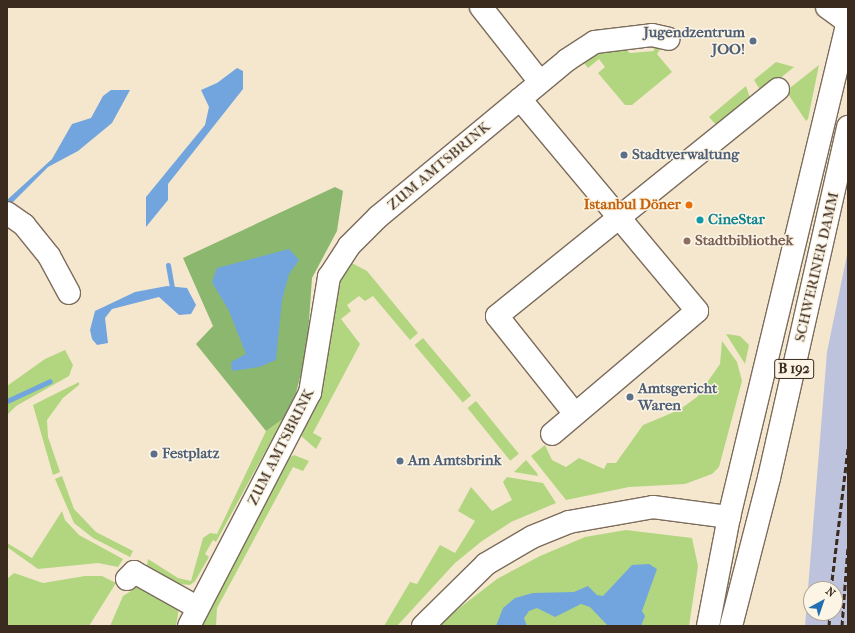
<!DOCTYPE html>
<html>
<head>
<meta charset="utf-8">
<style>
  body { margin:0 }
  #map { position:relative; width:855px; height:633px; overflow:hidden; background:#f5e7ce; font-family:"IM FELL French Canon",serif }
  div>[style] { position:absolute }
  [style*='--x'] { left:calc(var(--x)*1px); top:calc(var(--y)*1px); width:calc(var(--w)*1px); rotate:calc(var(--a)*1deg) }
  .industrial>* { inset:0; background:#bec3dd }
  .green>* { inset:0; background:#b1d67f; transform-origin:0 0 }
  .forest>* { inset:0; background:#8cb76e }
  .water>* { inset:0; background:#72a5de }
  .stream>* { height:5px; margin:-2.5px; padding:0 2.5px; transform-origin:2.5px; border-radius:2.5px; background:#72a5de }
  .roads { filter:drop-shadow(1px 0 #7c6c5c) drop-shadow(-1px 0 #7c6c5c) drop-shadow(0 1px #7c6c5c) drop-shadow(0 -1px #7c6c5c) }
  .minor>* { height:22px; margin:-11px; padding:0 11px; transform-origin:11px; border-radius:11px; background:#fff }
  .major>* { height:22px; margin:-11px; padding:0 11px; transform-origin:11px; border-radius:11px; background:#fff }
  .rail>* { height:3px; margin-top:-1.5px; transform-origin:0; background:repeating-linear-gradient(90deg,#3b2a1e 0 6px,transparent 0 9px) }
  .dots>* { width:11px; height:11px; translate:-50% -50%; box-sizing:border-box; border:2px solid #fcf5e5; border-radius:50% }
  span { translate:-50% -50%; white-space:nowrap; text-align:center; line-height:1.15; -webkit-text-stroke:3px #fcf5e5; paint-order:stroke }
  .shield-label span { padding:1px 3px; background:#fcf5e5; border:1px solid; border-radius:3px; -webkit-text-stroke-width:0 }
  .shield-label { font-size:14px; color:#3b2a1e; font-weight:700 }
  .service-label { font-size:15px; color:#4e5e75; font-weight:700 }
  .right { translate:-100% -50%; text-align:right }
  .left { translate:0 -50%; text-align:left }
  .street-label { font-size:15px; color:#3b2a1e }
  .food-label { font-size:15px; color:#c56008; font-weight:700 }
  .culture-label { font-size:15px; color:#0d838f; font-weight:700 }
  .education-label { font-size:15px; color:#785e54; font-weight:700 }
  .frame { position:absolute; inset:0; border:8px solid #3b2a1e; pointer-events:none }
  .north { position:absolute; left:803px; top:581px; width:40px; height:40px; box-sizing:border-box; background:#fcf5e5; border:1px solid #afa495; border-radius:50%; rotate:40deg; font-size:11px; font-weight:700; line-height:16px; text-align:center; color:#3b2a1e }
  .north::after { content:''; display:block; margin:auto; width:14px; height:18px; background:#1f6fb2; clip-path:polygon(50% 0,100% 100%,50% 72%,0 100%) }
</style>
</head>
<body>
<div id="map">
  <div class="industrial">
    <i style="clip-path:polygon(evenodd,848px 250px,848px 626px,805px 626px,827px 352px,848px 250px,811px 589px,835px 589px,835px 613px,811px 613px,811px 589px)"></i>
  </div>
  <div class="green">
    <i style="clip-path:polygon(653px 44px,664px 44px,657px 54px,672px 72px,632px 105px,625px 105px,598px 73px,605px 67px,599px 59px,588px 68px,579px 57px,622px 47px,630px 53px,654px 51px)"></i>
    <i style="clip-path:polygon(776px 62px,794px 67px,762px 93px,754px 80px)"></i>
    <i style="clip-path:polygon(819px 65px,808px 119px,806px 121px,786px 91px)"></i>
    <i style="clip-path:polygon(746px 86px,751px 101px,718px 127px,709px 117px)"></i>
    <i style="clip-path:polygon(350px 262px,367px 271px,418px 333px,410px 340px,373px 296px,365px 301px,359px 296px,347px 305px,351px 311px,341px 319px,360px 344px,313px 433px,322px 438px,316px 449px,300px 435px,336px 276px)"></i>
    <i style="clip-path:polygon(726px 334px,740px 336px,749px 345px,745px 364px)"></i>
    <i style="left:423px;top:338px;width:75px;height:11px;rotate:50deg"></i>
    <i style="clip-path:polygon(722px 341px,737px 362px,742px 381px,719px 467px,712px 474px,685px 484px,629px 487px,566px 500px,531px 456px,545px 445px,552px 460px,566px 467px,579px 458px,604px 469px,607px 463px,616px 463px,643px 425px,679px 410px,697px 397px,720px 364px)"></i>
    <i style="clip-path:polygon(65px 350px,73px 365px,69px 376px,16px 406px,7px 415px,7px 386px,45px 359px)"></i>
    <i style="clip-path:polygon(79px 382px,79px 385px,63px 398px,47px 420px,48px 437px,60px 472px,53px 475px,33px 405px)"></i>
    <i style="left:476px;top:401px;width:68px;height:11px;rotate:51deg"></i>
    <i style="clip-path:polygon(283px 419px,216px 542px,213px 540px,205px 554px,209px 557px,195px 581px,190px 585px,179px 584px,147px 566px,148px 559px,178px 578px,191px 581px,203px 538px,210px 533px,217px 534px,266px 431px)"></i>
    <i style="clip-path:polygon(294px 455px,309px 461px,303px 471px,293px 467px,217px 608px,216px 626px,198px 626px,285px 460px)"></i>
    <i style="clip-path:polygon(526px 460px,537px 473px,538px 476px,514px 472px)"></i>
    <i style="clip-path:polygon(62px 476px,74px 509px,96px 532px,133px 551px,130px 557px,93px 538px,74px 523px,55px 479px)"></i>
    <i style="clip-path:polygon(507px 477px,543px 483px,556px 503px,511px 522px,482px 541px,455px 563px,397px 626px,384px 626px,410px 582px,417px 584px,440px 545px,455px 553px,475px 521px,458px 511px,471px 487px,492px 511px,512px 500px,503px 482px)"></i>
    <i style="clip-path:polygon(62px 511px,65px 520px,79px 535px,123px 559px,118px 567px,98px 563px,38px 569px,7px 547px,7px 543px,32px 558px)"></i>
    <i style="clip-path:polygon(626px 530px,692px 538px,698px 566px,689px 626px,436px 626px,497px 579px,540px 556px,585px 537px)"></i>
    <i style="clip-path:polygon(14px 573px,43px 583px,85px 576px,102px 576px,116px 583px,89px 626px,7px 626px,7px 579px)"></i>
    <i style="clip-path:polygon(139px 586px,179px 608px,176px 626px,110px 626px,123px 596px)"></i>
  </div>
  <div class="forest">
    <i style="clip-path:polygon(335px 187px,343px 191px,337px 231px,312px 278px,307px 350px,296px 393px,283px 419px,266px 431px,196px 344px,213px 326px,183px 258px)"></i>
  </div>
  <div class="water">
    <i style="clip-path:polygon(237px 68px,243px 71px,243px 89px,168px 184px,168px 200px,146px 227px,146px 197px,205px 125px,209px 107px,201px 90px,217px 83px)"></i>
    <i style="clip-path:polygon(111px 90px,130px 90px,112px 123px,78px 151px,48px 167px,12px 203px,7px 200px,52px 159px,72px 124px,91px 118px,103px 96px)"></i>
    <i style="clip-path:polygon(289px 249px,299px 260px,289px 274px,282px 300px,276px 360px,259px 367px,232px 371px,231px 362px,246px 354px,229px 311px,212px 282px,217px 268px)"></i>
    <i style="clip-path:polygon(167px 286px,187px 288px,196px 305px,191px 314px,179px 315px,159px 297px,112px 309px,105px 318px,108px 343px,97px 345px,92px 339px,90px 330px,95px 311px,135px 292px)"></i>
    <i style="clip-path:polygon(649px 564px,657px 569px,642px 611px,645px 616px,641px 626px,608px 626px,590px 607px,581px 604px,555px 617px,537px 608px,529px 611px,524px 618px,527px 626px,496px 626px,503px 608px,515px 598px,533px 593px,574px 592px,588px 586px,597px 595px,603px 596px,632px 565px)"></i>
  </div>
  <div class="stream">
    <i style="--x:168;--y:265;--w:22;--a:80"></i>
    <i style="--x:7;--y:401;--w:47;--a:-24.9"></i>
  </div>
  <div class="roads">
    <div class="minor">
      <i style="--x:481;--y:7;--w:95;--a:51.8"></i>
      <i style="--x:520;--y:99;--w:276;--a:50.1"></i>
      <i style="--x:697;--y:311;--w:190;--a:139.7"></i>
      <i style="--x:7;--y:213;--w:21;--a:35"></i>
      <i style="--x:24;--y:225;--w:40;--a:51"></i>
      <i style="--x:49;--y:256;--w:42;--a:61.6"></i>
      <i style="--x:575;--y:414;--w:125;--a:-128.5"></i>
      <i style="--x:497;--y:316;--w:361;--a:-38.9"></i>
      <i style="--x:127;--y:579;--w:10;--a:-45"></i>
      <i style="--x:134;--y:572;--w:72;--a:29.1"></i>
      <i style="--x:189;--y:626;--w:263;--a:-62.6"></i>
      <i style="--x:310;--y:393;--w:118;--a:-80.7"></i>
      <i style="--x:329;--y:277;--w:37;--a:-57"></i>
      <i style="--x:349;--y:246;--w:41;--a:-45"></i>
      <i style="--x:378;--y:217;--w:246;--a:-39.7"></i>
      <i style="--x:567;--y:60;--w:33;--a:-33"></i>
      <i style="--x:595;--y:42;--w:57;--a:-7"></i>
      <i style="--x:652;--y:35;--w:17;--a:13"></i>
      <i style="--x:423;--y:626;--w:88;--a:-44.5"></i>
      <i style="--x:486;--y:564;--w:53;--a:-30.4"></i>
      <i style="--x:532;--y:537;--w:40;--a:-22"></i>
      <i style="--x:569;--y:522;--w:85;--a:-10.1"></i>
      <i style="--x:653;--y:507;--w:77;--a:7.5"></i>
    </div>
    <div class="major">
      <i style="--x:827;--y:7;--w:26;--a:36"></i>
      <i style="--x:708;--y:626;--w:111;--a:-79.1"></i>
      <i style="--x:729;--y:517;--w:510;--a:-76.51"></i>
      <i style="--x:731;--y:626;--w:153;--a:-75.6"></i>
      <i style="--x:769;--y:478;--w:360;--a:-77.3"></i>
    </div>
  </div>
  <div class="rail">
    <i style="--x:831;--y:589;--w:142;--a:-83.1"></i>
    <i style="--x:829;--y:626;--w:13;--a:-86"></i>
    <i style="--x:842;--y:626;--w:79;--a:-85.7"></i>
  </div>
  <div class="dots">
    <i style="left:753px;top:41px;background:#5c6f8a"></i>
    <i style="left:624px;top:155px;background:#5c6f8a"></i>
    <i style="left:689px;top:205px;background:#e8710a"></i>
    <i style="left:700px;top:220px;background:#0f9aa8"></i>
    <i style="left:687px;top:241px;background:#8d6e63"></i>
    <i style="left:630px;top:397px;background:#5c6f8a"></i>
    <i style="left:154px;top:454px;background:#5c6f8a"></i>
    <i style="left:400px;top:461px;background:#5c6f8a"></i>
  </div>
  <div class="shield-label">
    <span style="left:794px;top:369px">B 192</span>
  </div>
  <div class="service-label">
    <span class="right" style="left:745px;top:41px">Jugendzentrum<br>JOO!</span>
    <span class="left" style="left:632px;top:155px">Stadtverwaltung</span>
    <span class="left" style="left:638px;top:397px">Amtsgericht<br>Waren</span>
    <span class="left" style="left:162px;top:454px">Festplatz</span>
    <span class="left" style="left:408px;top:461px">Am Amtsbrink</span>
  </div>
  <div class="street-label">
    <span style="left:439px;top:166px;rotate:-40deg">ZUM AMTSBRINK</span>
    <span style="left:817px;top:267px;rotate:-77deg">SCHWERINER DAMM</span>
    <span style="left:281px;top:447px;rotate:-63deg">ZUM AMTSBRINK</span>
  </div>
  <div class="food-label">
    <span class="right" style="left:681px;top:205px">Istanbul Döner</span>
  </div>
  <div class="culture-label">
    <span class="left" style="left:708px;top:220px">CineStar</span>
  </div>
  <div class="education-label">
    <span class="left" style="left:695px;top:241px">Stadtbibliothek</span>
  </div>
  <div class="frame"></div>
  <div class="north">N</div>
</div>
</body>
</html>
